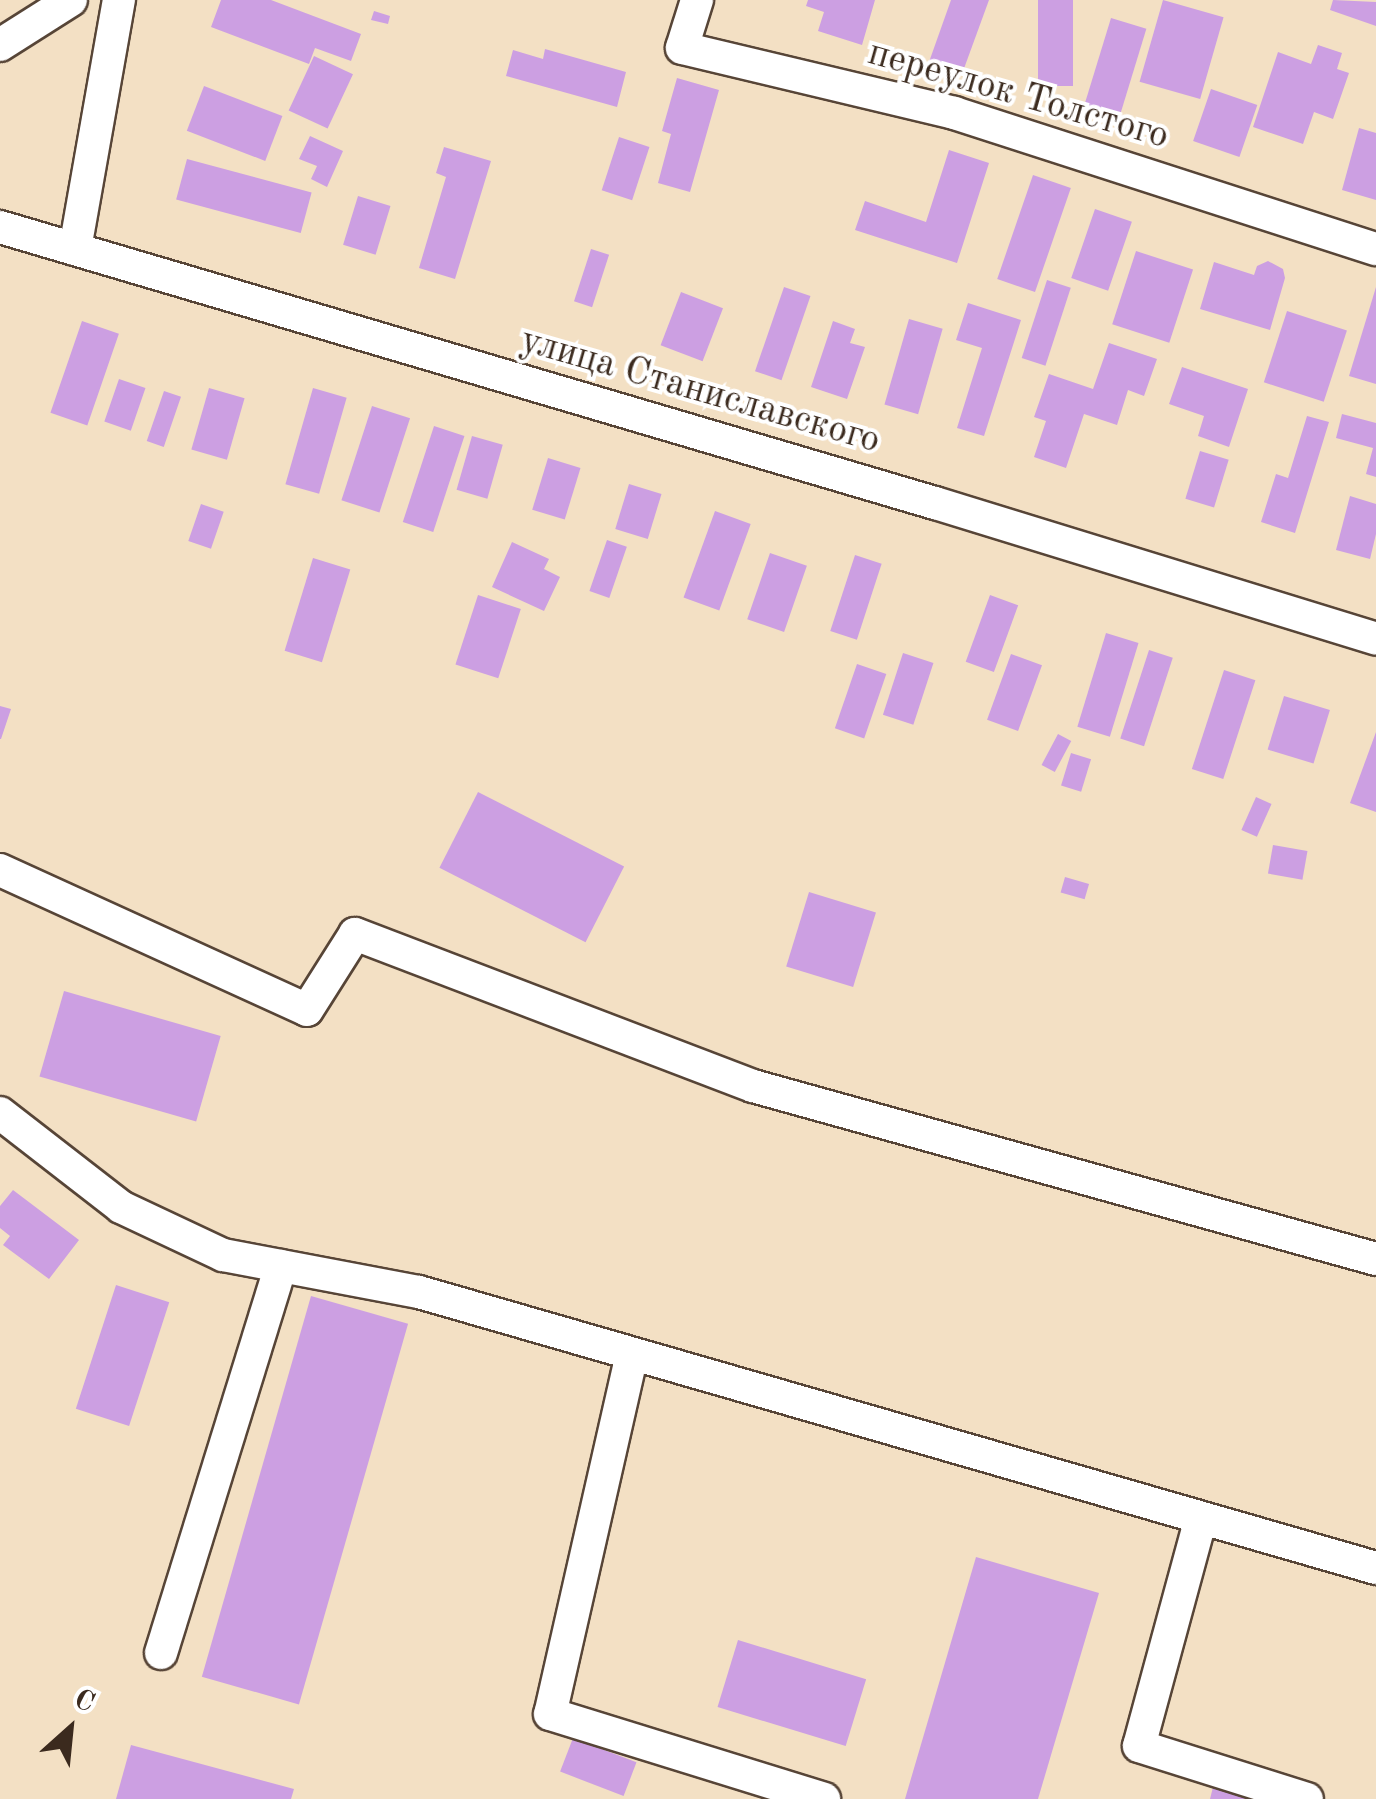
<!DOCTYPE html>
<html>
<head>
<meta charset="utf-8">
<style>
  body { margin:0 }
  #map { position:relative; width:1376px; height:1799px; overflow:hidden; background:#f3e0c4; font-family:"Old Standard TT",serif }
  div>[style] { position:absolute }
  [style*='--x'] { left:calc(var(--x)*1px); top:calc(var(--y)*1px); width:calc(var(--w)*1px); rotate:calc(var(--a)*1deg) }
  .building>* { inset:0; background:#cc9fe2; transform-origin:0 0 }
  .roads { filter:drop-shadow(2px 0 #574537) drop-shadow(-2px 0 #574537) drop-shadow(0 2px #574537) drop-shadow(0 -2px #574537) }
  .minor>* { height:32px; margin:-16px; padding:0 16px; transform-origin:16px; border-radius:16px; background:#fff }
  span { translate:-50% -50%; white-space:nowrap; text-align:center; line-height:1.15; -webkit-text-stroke:8px #fff; paint-order:stroke }
  .street-label { font-size:38px; color:#3b2a1e }
  .north { position:absolute; left:20px; top:1679px; width:100px; height:100px; -webkit-text-stroke:8px #fff; paint-order:stroke; rotate:27deg; font-size:28px; font-weight:700; line-height:40px; text-align:center; color:#3b2a1e }
  .north::after { content:''; display:block; margin:auto; width:35px; height:45px; background:#3b2a1e; clip-path:polygon(50% 0,100% 100%,50% 72%,0 100%) }
</style>
</head>
<body>
<div id="map">
  <div class="building">
    <i style="clip-path:polygon(221px 0,271px 0,361px 34px,351px 61px,315px 48px,309px 64px,211px 27px)"></i>
    <i style="clip-path:polygon(808px 0,875px 0,862px 45px,818px 31px,824px 12px,806px 6px)"></i>
    <i style="clip-path:polygon(951px 0,989px 0,962px 74px,929px 62px)"></i>
    <i style="left:1038px;top:0;width:35px;height:86px"></i>
    <i style="left:1163px;top:0;width:63px;height:85px;rotate:16deg"></i>
    <i style="clip-path:polygon(1333px 0,1376px 2px,1376px 26px,1330px 10px)"></i>
    <i style="clip-path:polygon(374px 11px,390px 16px,388px 24px,371px 20px)"></i>
    <i style="left:1111px;top:18px;width:37px;height:95px;rotate:17deg"></i>
    <i style="clip-path:polygon(1318px 45px,1342px 53px,1337px 69px,1349px 73px,1333px 119px,1314px 112px,1303px 144px,1253px 127px,1278px 52px,1311px 64px)"></i>
    <i style="clip-path:polygon(545px 49px,626px 72px,617px 107px,506px 76px,513px 50px,543px 59px)"></i>
    <i style="left:314px;top:56px;width:43px;height:60px;rotate:25deg"></i>
    <i style="clip-path:polygon(677px 78px,719px 90px,690px 192px,658px 183px,671px 134px,662px 131px)"></i>
    <i style="left:204px;top:86px;width:84px;height:48px;rotate:21deg"></i>
    <i style="left:1211px;top:89px;width:49px;height:55px;rotate:19deg"></i>
    <i style="clip-path:polygon(1359px 128px,1376px 133px,1376px 200px,1342px 190px)"></i>
    <i style="clip-path:polygon(310px 136px,343px 151px,327px 187px,311px 179px,317px 166px,299px 159px)"></i>
    <i style="left:619px;top:137px;width:32px;height:56px;rotate:18deg"></i>
    <i style="clip-path:polygon(444px 147px,491px 161px,455px 279px,419px 268px,446px 177px,436px 173px)"></i>
    <i style="clip-path:polygon(949px 150px,989px 163px,957px 263px,855px 230px,865px 201px,926px 222px)"></i>
    <i style="left:187px;top:159px;width:129px;height:42px;rotate:15deg"></i>
    <i style="left:1033px;top:175px;width:40px;height:110px;rotate:19deg"></i>
    <i style="left:358px;top:196px;width:34px;height:51px;rotate:17deg"></i>
    <i style="left:1095px;top:209px;width:39px;height:73px;rotate:19deg"></i>
    <i style="left:591px;top:249px;width:19px;height:55px;rotate:18deg"></i>
    <i style="left:1136px;top:251px;width:60px;height:77px;rotate:18deg"></i>
    <i style="clip-path:polygon(1268px 261px,1283px 269px,1285px 278px,1270px 330px,1200px 309px,1214px 262px,1254px 275px,1257px 266px)"></i>
    <i style="left:1047px;top:280px;width:25px;height:82px;rotate:18deg"></i>
    <i style="left:784px;top:287px;width:28px;height:89px;rotate:19deg"></i>
    <i style="clip-path:polygon(1376px 287px,1376px 384px,1349px 376px)"></i>
    <i style="left:681px;top:292px;width:45px;height:57px;rotate:21deg"></i>
    <i style="clip-path:polygon(968px 303px,1021px 320px,984px 436px,957px 428px,982px 348px,956px 340px)"></i>
    <i style="left:1287px;top:311px;width:63px;height:75px;rotate:18deg"></i>
    <i style="left:909px;top:319px;width:35px;height:89px;rotate:16deg"></i>
    <i style="left:82px;top:321px;width:39px;height:97px;rotate:19deg"></i>
    <i style="clip-path:polygon(833px 321px,855px 329px,850px 343px,865px 347px,847px 399px,811px 387px)"></i>
    <i style="clip-path:polygon(1109px 343px,1157px 359px,1144px 396px,1128px 390px,1117px 425px,1084px 414px,1066px 468px,1034px 457px,1046px 421px,1034px 417px,1049px 374px,1093px 389px)"></i>
    <i style="clip-path:polygon(1182px 367px,1248px 389px,1229px 447px,1198px 436px,1204px 416px,1169px 404px)"></i>
    <i style="left:119px;top:379px;width:28px;height:45px;rotate:19deg"></i>
    <i style="left:209px;top:388px;width:37px;height:64px;rotate:16deg"></i>
    <i style="left:313px;top:388px;width:35px;height:100px;rotate:16deg"></i>
    <i style="left:164px;top:391px;width:18px;height:53px;rotate:19deg"></i>
    <i style="left:372px;top:406px;width:40px;height:99px;rotate:18deg"></i>
    <i style="clip-path:polygon(1342px 414px,1376px 423px,1376px 477px,1366px 474px,1373px 448px,1336px 438px)"></i>
    <i style="clip-path:polygon(1307px 416px,1329px 422px,1295px 533px,1261px 522px,1276px 474px,1288px 478px)"></i>
    <i style="left:434px;top:426px;width:32px;height:101px;rotate:18deg"></i>
    <i style="left:472px;top:436px;width:32px;height:56px;rotate:16deg"></i>
    <i style="left:1200px;top:451px;width:30px;height:50px;rotate:17deg"></i>
    <i style="left:548px;top:458px;width:34px;height:54px;rotate:17deg"></i>
    <i style="left:629px;top:484px;width:34px;height:47px;rotate:17deg"></i>
    <i style="clip-path:polygon(1350px 496px,1376px 504px,1376px 534px,1370px 559px,1336px 550px)"></i>
    <i style="left:201px;top:504px;width:24px;height:39px;rotate:19deg"></i>
    <i style="left:715px;top:511px;width:38px;height:92px;rotate:20deg"></i>
    <i style="left:607px;top:540px;width:21px;height:54px;rotate:19deg"></i>
    <i style="clip-path:polygon(512px 542px,549px 559px,544px 569px,560px 577px,544px 611px,492px 587px)"></i>
    <i style="left:770px;top:553px;width:39px;height:70px;rotate:19deg"></i>
    <i style="left:855px;top:555px;width:28px;height:80px;rotate:18deg"></i>
    <i style="left:313px;top:558px;width:39px;height:97px;rotate:17deg"></i>
    <i style="left:478px;top:595px;width:45px;height:73px;rotate:18deg"></i>
    <i style="left:990px;top:595px;width:30px;height:71px;rotate:20deg"></i>
    <i style="left:1106px;top:633px;width:34px;height:98px;rotate:17deg"></i>
    <i style="left:1149px;top:650px;width:25px;height:93px;rotate:18deg"></i>
    <i style="left:903px;top:653px;width:32px;height:65px;rotate:18deg"></i>
    <i style="left:1011px;top:654px;width:33px;height:70px;rotate:20deg"></i>
    <i style="left:857px;top:664px;width:31px;height:68px;rotate:19deg"></i>
    <i style="left:1224px;top:670px;width:33px;height:104px;rotate:18deg"></i>
    <i style="left:1284px;top:696px;width:48px;height:56px;rotate:17deg"></i>
    <i style="clip-path:polygon(0 706px,11px 709px,1px 739px,0 739px)"></i>
    <i style="clip-path:polygon(1376px 732px,1376px 812px,1350px 803px)"></i>
    <i style="left:1058px;top:734px;width:15px;height:35px;rotate:28deg"></i>
    <i style="left:1071px;top:753px;width:21px;height:34px;rotate:17deg"></i>
    <i style="left:478px;top:792px;width:164px;height:85px;rotate:27deg"></i>
    <i style="left:1256px;top:797px;width:17px;height:36px;rotate:24deg"></i>
    <i style="left:1273px;top:845px;width:35px;height:29px;rotate:10deg"></i>
    <i style="left:1065px;top:877px;width:25px;height:16px;rotate:16deg"></i>
    <i style="left:809px;top:892px;width:70px;height:78px;rotate:17deg"></i>
    <i style="left:64px;top:991px;width:163px;height:89px;rotate:16deg"></i>
    <i style="clip-path:polygon(13px 1190px,79px 1240px,49px 1279px,3px 1245px,10px 1236px,0 1228px,0 1206px)"></i>
    <i style="left:116px;top:1285px;width:56px;height:130px;rotate:18deg"></i>
    <i style="left:311px;top:1296px;width:101px;height:396px;rotate:16deg"></i>
    <i style="clip-path:polygon(976px 1557px,1099px 1593px,1038px 1799px,905px 1799px)"></i>
    <i style="left:738px;top:1640px;width:134px;height:70px;rotate:17deg"></i>
    <i style="left:573px;top:1738px;width:68px;height:36px;rotate:21deg"></i>
    <i style="clip-path:polygon(131px 1745px,294px 1789px,291px 1799px,116px 1799px)"></i>
    <i style="clip-path:polygon(1213px 1787px,1250px 1798px,1250px 1799px,1210px 1799px)"></i>
  </div>
  <div class="roads">
    <div class="minor">
      <i style="--x:697;--y:0;--w:50;--a:107.4"></i>
      <i style="--x:682;--y:48;--w:280;--a:13.4"></i>
      <i style="--x:954;--y:113;--w:443;--a:17.9"></i>
      <i style="--x:0;--y:45;--w:84;--a:-32.4"></i>
      <i style="--x:0;--y:227;--w:975;--a:16.45"></i>
      <i style="--x:935;--y:503;--w:461;--a:17.1"></i>
      <i style="--x:75;--y:249;--w:253;--a:-80"></i>
      <i style="--x:0;--y:870;--w:337;--a:24.5"></i>
      <i style="--x:307;--y:1010;--w:90;--a:-57.7"></i>
      <i style="--x:355;--y:934;--w:426;--a:20.9"></i>
      <i style="--x:753;--y:1086;--w:647;--a:15.52"></i>
      <i style="--x:0;--y:1113;--w:153;--a:37.8"></i>
      <i style="--x:121;--y:1207;--w:113;--a:25.2"></i>
      <i style="--x:223;--y:1255;--w:199;--a:10.7"></i>
      <i style="--x:419;--y:1292;--w:996;--a:16.09"></i>
      <i style="--x:632;--y:1354;--w:369;--a:102.8"></i>
      <i style="--x:550;--y:1714;--w:287;--a:17.2"></i>
      <i style="--x:1201;--y:1518;--w:236;--a:105.2"></i>
      <i style="--x:1139;--y:1746;--w:176;--a:17.5"></i>
      <i style="--x:161;--y:1653;--w:405;--a:-72.8"></i>
    </div>
  </div>
  <div class="street-label">
    <span style="left:1018px;top:96px;rotate:16deg">переулок Толстого</span>
    <span style="left:700px;top:392px;rotate:16deg">улица Станиславского</span>
  </div>
  <div class="north">С</div>
</div>
</body>
</html>
